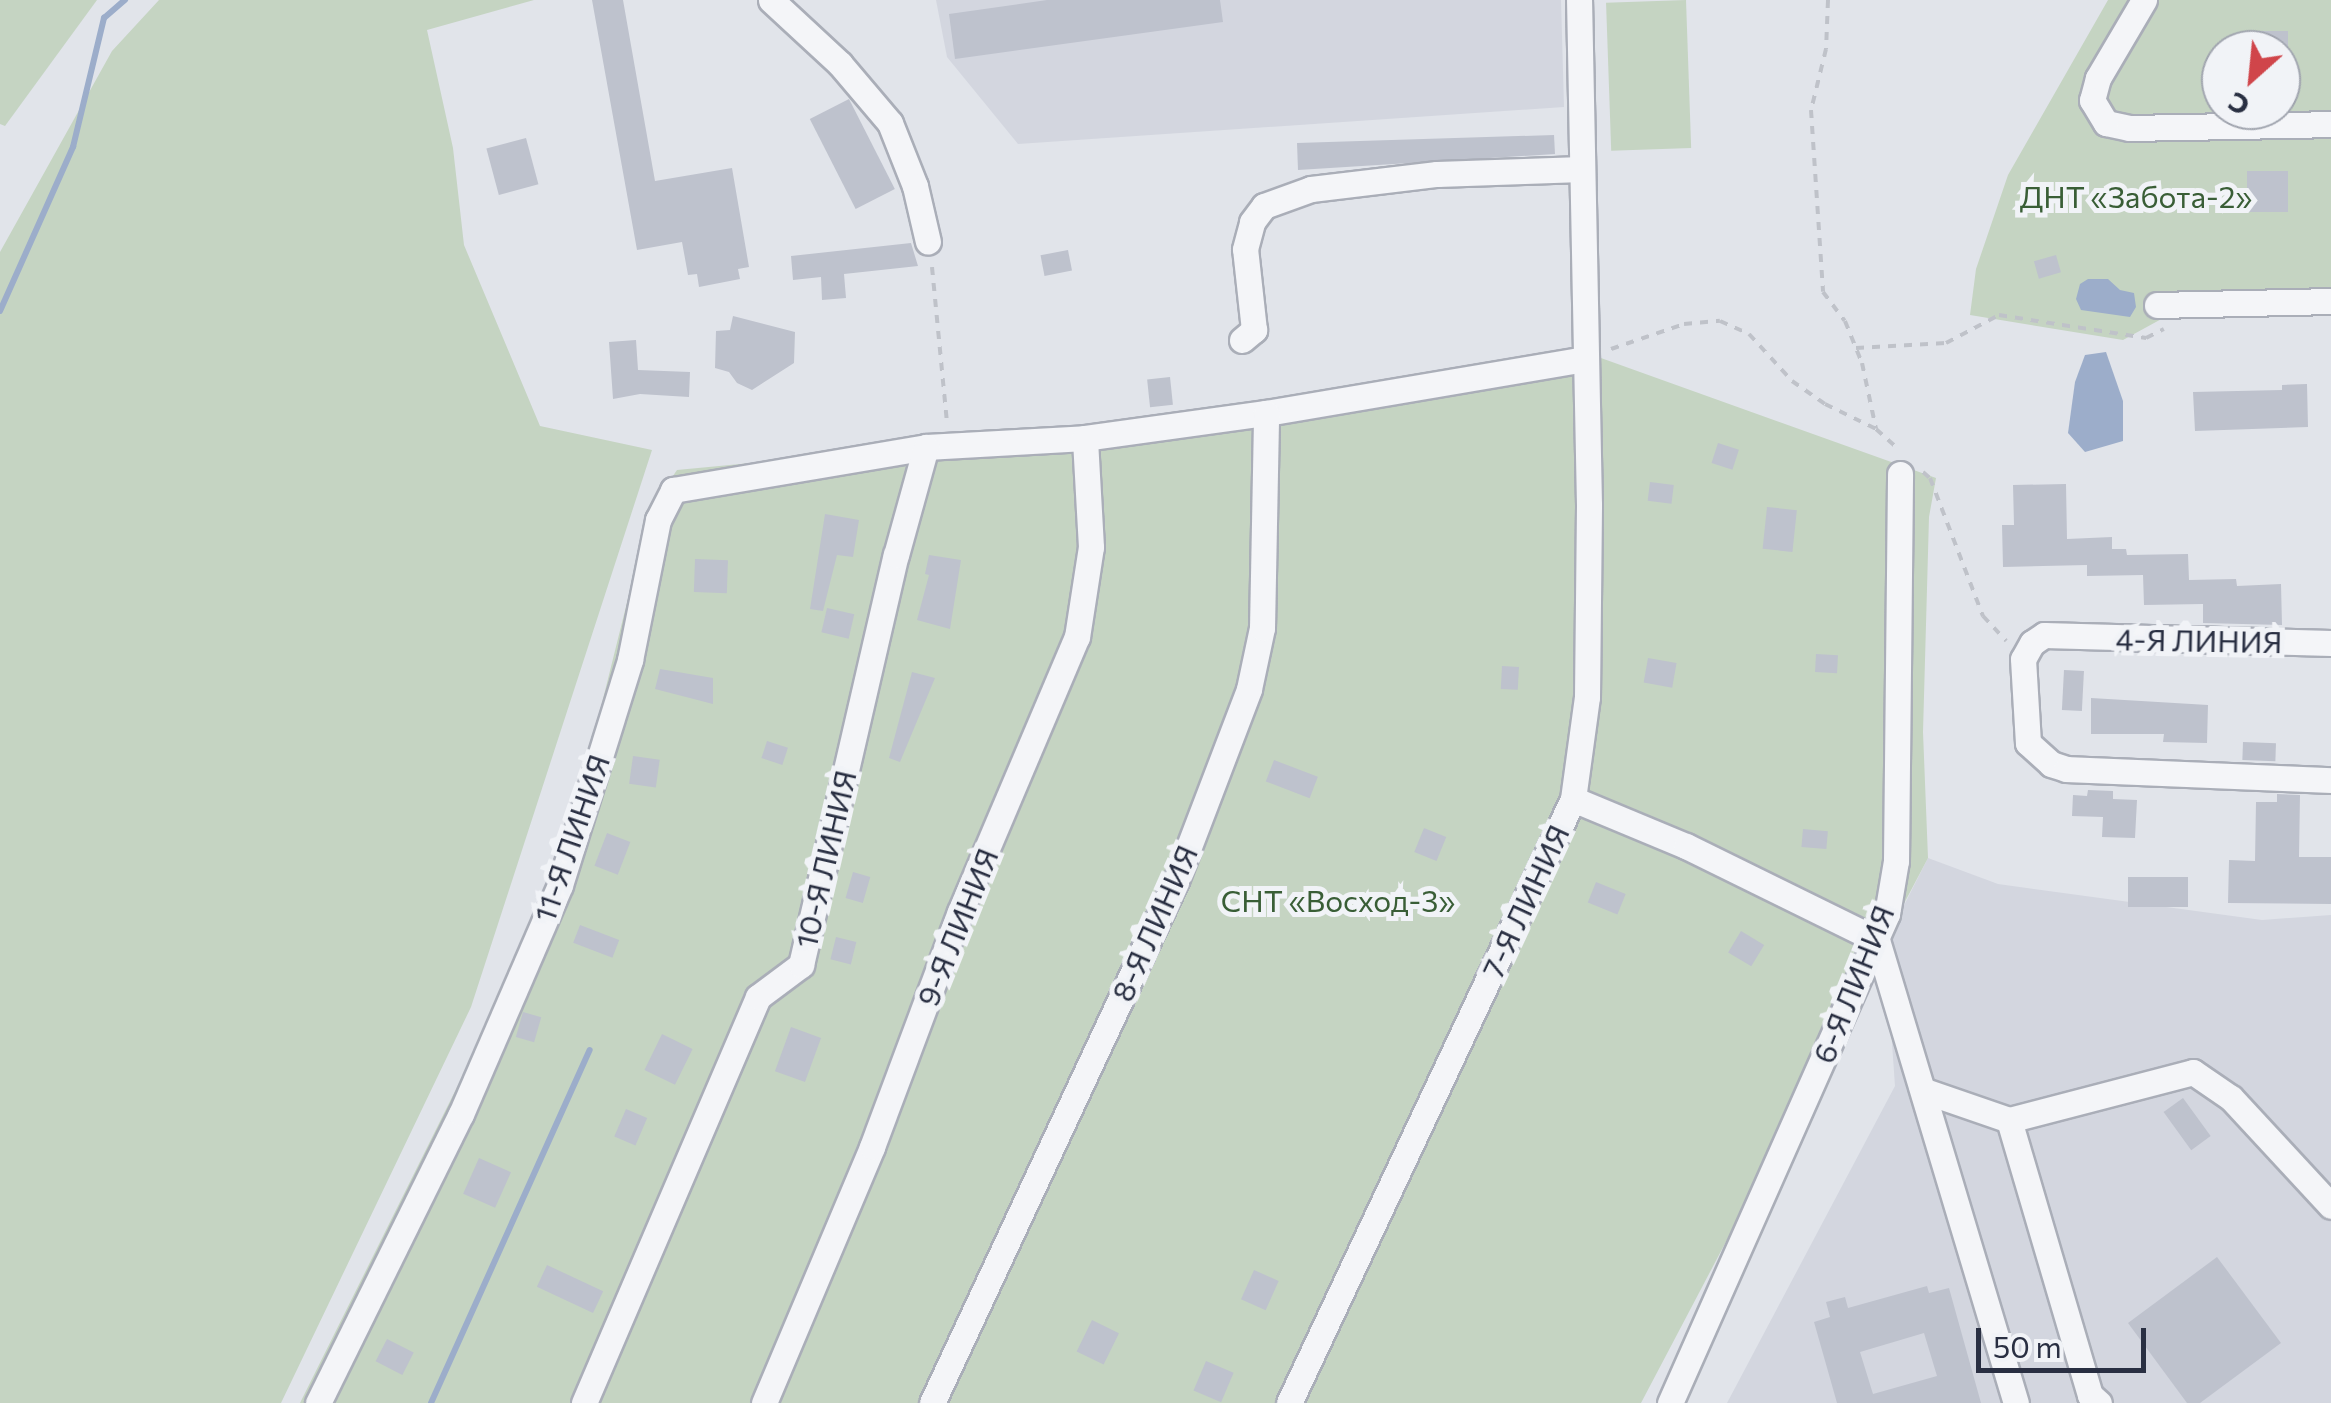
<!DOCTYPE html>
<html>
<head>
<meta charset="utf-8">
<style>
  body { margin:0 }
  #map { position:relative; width:2331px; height:1403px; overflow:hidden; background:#e1e4ea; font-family:Commissioner,sans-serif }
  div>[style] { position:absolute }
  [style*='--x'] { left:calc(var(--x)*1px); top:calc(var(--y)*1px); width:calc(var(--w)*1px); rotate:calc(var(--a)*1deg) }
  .built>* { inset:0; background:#d3d6df }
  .green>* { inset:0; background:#c5d4c2; transform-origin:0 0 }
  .water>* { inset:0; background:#9cadca }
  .stream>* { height:6px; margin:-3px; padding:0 3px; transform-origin:3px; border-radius:3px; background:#9cadca }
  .building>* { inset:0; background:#bec2cd; transform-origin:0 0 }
  .path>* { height:4px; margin-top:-2px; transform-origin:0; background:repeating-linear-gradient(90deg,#bfc2c9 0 8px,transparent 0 16px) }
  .roads { filter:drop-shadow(2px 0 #aaaeb8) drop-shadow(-2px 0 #aaaeb8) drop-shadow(0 2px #aaaeb8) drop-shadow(0 -2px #aaaeb8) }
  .minor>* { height:25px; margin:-12.5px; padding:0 12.5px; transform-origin:12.5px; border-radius:12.5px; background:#f4f5f8 }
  span { translate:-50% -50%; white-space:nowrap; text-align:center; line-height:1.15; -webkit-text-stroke:10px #f1f3f7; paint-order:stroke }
  .park-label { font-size:30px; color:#395e36 }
  .street-label { font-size:30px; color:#292f42 }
  .north { position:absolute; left:2201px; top:30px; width:100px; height:100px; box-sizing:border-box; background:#f1f3f7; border:2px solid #a1a5af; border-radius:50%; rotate:207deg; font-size:28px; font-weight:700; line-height:40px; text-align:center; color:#292f42 }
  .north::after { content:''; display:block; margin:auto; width:35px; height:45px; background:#d0454a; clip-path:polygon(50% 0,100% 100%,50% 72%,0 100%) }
  .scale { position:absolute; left:1976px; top:1328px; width:170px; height:45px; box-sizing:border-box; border:5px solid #292f42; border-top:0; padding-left:12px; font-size:30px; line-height:35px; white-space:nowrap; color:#292f42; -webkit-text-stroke:8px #f1f3f7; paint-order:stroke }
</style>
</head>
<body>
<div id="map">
  <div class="built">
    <i style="clip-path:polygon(936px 0,1561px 0,1564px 107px,1018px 144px,947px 57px)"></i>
    <i style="clip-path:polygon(1928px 858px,1998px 884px,2262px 920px,2331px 915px,2331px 1403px,1727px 1403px,1895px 1086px,1885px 943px)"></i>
  </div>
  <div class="green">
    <i style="clip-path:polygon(0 0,97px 0,5px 126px,0 124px)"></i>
    <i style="clip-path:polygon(159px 0,534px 0,427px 30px,453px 148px,464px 245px,540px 426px,652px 450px,471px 1007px,281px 1403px,0 1403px,0 252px,112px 51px)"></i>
    <i style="left:1686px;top:0;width:148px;height:80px;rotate:88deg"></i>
    <i style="clip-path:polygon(evenodd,2108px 0,2331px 0,2331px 290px,2209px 293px,2123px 340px,1970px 315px,1976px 269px,2008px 175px,2108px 0,2221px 50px,2281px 50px,2281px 110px,2221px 110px,2221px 50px)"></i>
    <i style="clip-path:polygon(1587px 353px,1936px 478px,1929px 517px,1923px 732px,1928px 858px,1641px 1403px,300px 1403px,556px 888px,650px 510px,677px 470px,1086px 431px)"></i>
  </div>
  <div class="water">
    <i style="clip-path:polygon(2088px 279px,2108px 279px,2120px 290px,2134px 293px,2136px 307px,2130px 317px,2081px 310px,2076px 299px,2080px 284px)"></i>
    <i style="clip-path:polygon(2106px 352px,2123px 401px,2123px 441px,2085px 452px,2068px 433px,2075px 382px,2085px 355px)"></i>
  </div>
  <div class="stream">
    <i style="--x:0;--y:311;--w:180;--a:-66"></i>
    <i style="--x:73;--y:147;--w:133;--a:-76.5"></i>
    <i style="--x:104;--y:18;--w:28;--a:-41"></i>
    <i style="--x:431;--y:1403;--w:387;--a:-65.8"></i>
  </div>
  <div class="building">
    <i style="clip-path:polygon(592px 0,623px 0,655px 181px,732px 168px,749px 267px,738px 269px,740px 279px,699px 287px,697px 274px,688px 275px,682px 242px,637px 250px)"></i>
    <i style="clip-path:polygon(1047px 0,1220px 0,1223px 22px,955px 59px,949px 14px)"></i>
    <i style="left:2288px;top:31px;width:19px;height:35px;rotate:90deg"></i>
    <i style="left:849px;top:99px;width:101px;height:44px;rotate:63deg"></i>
    <i style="clip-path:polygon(1554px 135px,1555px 154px,1298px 170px,1297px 143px)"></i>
    <i style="left:526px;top:138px;width:48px;height:41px;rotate:75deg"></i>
    <i style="left:2247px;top:171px;width:41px;height:41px"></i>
    <i style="clip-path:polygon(911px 243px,918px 266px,844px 274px,846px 298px,822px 300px,821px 277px,793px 280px,791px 256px)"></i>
    <i style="left:1068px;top:250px;width:21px;height:28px;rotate:79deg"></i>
    <i style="left:2056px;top:255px;width:18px;height:23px;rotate:74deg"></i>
    <i style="clip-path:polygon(733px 316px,795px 332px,794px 363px,752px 390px,737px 383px,729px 372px,715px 368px,716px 331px,730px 330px)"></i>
    <i style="clip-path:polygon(636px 340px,638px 370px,690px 372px,689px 397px,640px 394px,613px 399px,609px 342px)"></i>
    <i style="left:1170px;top:377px;width:28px;height:23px;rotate:84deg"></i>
    <i style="clip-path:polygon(2307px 384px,2308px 427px,2195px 431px,2193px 392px,2282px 390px,2282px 385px)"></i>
    <i style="left:1718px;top:443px;width:22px;height:21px;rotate:18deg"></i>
    <i style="left:1650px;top:482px;width:24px;height:19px;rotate:7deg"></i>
    <i style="clip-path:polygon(2066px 484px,2067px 539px,2112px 537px,2112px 549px,2126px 549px,2127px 555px,2188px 554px,2189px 580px,2236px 579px,2237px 586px,2281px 584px,2282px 625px,2203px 623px,2203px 604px,2144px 605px,2143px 575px,2087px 576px,2087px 565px,2003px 567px,2002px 525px,2014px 525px,2013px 485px)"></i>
    <i style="left:1767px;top:507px;width:30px;height:42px;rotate:6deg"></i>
    <i style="clip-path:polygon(825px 514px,859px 520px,853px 557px,837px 555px,823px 611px,810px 609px)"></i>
    <i style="clip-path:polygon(929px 555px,961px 560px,950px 629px,917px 620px,929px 575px,925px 574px)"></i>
    <i style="left:695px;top:559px;width:33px;height:33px;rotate:2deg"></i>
    <i style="left:827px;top:608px;width:28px;height:25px;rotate:13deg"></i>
    <i style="left:1816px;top:654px;width:22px;height:18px;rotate:3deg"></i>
    <i style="left:1648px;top:658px;width:29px;height:25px;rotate:10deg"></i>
    <i style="left:1502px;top:666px;width:17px;height:23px;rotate:3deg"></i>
    <i style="clip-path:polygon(660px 669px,713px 678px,713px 704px,655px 689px)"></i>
    <i style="left:2064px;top:670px;width:20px;height:40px;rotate:3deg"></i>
    <i style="clip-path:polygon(912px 672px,935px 678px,900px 762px,889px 758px)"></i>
    <i style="clip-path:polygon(2091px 698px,2208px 705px,2207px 743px,2163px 742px,2164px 734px,2091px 734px)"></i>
    <i style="left:767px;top:741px;width:22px;height:18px;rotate:18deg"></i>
    <i style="left:2243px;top:742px;width:33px;height:18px;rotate:2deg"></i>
    <i style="left:633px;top:756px;width:27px;height:28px;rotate:8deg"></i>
    <i style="left:1274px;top:760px;width:47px;height:23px;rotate:21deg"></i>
    <i style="clip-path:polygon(2088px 790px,2113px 791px,2113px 799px,2137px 800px,2135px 838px,2102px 837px,2103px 817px,2072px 816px,2073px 795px,2087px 796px)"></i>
    <i style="clip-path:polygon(2277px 794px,2300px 795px,2299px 857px,2331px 857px,2331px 904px,2228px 903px,2229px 860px,2255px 861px,2256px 802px,2277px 802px)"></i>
    <i style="left:1424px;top:828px;width:24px;height:26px;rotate:22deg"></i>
    <i style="left:1803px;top:829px;width:25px;height:18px;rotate:5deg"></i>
    <i style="left:607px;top:833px;width:25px;height:35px;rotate:21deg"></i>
    <i style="left:853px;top:872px;width:18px;height:27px;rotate:16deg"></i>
    <i style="left:2128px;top:877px;width:60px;height:30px"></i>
    <i style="left:1596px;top:882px;width:32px;height:22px;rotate:22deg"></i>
    <i style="left:580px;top:925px;width:42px;height:19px;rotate:21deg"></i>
    <i style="left:1741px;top:931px;width:27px;height:25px;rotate:31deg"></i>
    <i style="left:836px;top:937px;width:21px;height:23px;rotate:14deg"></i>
    <i style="left:523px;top:1012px;width:19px;height:26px;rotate:16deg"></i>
    <i style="left:791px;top:1027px;width:32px;height:47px;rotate:20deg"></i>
    <i style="left:662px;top:1034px;width:34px;height:40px;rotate:26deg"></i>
    <i style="left:2183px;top:1098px;width:47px;height:24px;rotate:54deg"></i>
    <i style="left:626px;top:1109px;width:23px;height:30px;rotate:23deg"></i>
    <i style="left:479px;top:1158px;width:35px;height:39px;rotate:24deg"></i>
    <i style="clip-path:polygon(2217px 1257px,2281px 1343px,2200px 1403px,2187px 1403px,2128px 1323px)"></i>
    <i style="left:547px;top:1265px;width:62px;height:24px;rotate:25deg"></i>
    <i style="left:1254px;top:1270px;width:27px;height:32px;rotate:24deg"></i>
    <i style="clip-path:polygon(evenodd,1927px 1286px,1929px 1293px,1949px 1288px,1981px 1403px,1837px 1403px,1814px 1322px,1830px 1317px,1826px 1302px,1845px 1297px,1848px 1308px,1927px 1286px,1924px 1333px,1937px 1376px,1873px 1394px,1860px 1352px,1924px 1333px)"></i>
    <i style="left:1092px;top:1320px;width:30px;height:35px;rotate:26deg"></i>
    <i style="left:387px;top:1339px;width:30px;height:25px;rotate:27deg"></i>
    <i style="left:1206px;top:1361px;width:30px;height:32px;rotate:23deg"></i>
  </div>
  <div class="path">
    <i style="--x:1828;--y:0;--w:49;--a:92.3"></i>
    <i style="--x:1826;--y:49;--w:63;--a:103.8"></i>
    <i style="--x:1811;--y:110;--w:182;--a:86.2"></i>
    <i style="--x:1823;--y:292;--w:36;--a:53"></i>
    <i style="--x:1845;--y:321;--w:45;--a:68"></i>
    <i style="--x:1862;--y:363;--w:67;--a:78"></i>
    <i style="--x:932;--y:267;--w:156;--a:84.5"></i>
    <i style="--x:1856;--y:348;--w:90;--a:-3.2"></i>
    <i style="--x:1946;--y:343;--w:60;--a:-27.8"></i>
    <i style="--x:1999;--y:315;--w:149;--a:8.9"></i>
    <i style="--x:2146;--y:338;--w:20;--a:-27"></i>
    <i style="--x:1611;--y:349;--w:77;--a:-18.9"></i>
    <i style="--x:1684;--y:324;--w:36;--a:-5"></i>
    <i style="--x:1720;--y:321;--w:32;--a:24"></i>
    <i style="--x:1749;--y:334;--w:64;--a:47.5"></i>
    <i style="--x:1792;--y:381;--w:40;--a:34.9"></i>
    <i style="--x:1825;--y:404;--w:57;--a:26.1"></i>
    <i style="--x:1876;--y:429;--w:30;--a:42"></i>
    <i style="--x:1923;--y:472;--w:9;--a:41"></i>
    <i style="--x:1930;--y:478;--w:148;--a:69"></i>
    <i style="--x:1983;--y:616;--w:34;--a:47"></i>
  </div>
  <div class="roads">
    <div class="minor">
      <i style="--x:771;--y:0;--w:94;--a:42.8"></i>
      <i style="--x:840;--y:64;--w:77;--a:49.7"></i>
      <i style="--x:890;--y:123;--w:68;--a:68.4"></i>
      <i style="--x:915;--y:186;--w:57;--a:76.9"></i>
      <i style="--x:2144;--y:0;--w:91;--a:120.5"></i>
      <i style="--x:2098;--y:78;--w:23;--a:105"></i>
      <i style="--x:2092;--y:100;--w:27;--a:59"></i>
      <i style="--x:2106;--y:123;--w:24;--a:12"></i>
      <i style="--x:2129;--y:128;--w:202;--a:-1.1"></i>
      <i style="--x:2157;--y:305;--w:174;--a:-1.3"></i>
      <i style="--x:1242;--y:340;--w:16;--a:-40"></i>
      <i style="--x:1254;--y:330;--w:81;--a:-96.3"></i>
      <i style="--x:1245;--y:249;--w:28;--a:-75"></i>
      <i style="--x:1252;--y:222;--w:20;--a:-53"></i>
      <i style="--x:1264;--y:206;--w:50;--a:-19.9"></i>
      <i style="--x:1311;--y:189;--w:127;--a:-6.8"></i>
      <i style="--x:1437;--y:174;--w:145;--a:-2"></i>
      <i style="--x:2331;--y:643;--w:287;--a:-178.4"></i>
      <i style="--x:2044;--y:635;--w:14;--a:146"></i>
      <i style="--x:2032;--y:643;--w:18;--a:119"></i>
      <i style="--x:2023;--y:659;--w:84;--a:86.6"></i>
      <i style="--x:2028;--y:743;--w:31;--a:42"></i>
      <i style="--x:2051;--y:764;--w:16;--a:18"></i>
      <i style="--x:2066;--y:769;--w:265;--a:2.4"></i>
      <i style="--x:1573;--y:799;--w:122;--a:22.6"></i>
      <i style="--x:1686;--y:846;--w:213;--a:26.2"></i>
      <i style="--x:1877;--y:940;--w:483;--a:73.3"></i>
      <i style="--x:1925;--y:1091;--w:89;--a:19"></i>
      <i style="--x:2009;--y:1120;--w:287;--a:73.6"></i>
      <i style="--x:2090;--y:1395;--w:12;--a:42"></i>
      <i style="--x:2009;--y:1120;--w:190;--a:-14.6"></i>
      <i style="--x:2193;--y:1072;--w:46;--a:34.4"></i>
      <i style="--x:2231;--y:1098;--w:147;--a:47.2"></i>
      <i style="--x:318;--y:1403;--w:322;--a:-63.7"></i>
      <i style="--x:461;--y:1114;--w:249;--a:-66.6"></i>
      <i style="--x:560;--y:885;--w:236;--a:-72.7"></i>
      <i style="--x:630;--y:660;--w:143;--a:-78.7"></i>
      <i style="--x:658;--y:520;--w:34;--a:-63"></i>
      <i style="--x:673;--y:490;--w:257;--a:-9.6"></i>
      <i style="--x:926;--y:447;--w:159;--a:-3.2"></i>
      <i style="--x:1085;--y:438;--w:183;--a:-7.9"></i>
      <i style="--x:1266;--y:413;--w:323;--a:-9.6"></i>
      <i style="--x:584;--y:1403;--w:442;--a:-66.8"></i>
      <i style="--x:758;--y:997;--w:54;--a:-36.7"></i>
      <i style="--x:801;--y:965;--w:421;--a:-77"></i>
      <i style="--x:896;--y:555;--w:112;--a:-74.5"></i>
      <i style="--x:764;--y:1403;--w:278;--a:-67.1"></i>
      <i style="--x:872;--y:1147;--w:251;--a:-69.5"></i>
      <i style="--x:960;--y:912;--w:299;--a:-67"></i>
      <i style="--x:1077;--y:637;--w:91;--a:-81.2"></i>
      <i style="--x:1091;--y:547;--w:109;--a:-93.2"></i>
      <i style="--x:932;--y:1403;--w:579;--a:-64.98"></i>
      <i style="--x:1177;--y:878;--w:202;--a:-69.1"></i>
      <i style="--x:1249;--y:689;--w:62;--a:-78"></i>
      <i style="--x:1262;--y:628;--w:215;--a:-88.9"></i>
      <i style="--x:1289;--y:1403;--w:667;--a:-64.82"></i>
      <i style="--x:1573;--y:799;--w:103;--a:-82.2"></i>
      <i style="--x:1587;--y:697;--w:192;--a:-89.4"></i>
      <i style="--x:1589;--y:505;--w:505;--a:-91.13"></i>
      <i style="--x:1670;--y:1403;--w:535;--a:-66.07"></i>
      <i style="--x:1887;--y:914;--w:54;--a:-80.4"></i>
      <i style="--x:1896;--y:861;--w:387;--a:-89.4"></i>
    </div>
  </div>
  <div class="park-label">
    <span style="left:2136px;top:196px">ДНТ «Забота-2»</span>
    <span style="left:1338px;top:900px">СНТ «Восход-3»</span>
  </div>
  <div class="street-label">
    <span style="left:2199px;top:640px;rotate:1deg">4-Я ЛИНИЯ</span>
    <span style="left:571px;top:838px;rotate:-71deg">11-Я ЛИНИЯ</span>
    <span style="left:825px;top:859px;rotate:-77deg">10-Я ЛИНИЯ</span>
    <span style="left:1525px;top:901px;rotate:-65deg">7-Я ЛИНИЯ</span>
    <span style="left:1154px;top:923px;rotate:-66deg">8-Я ЛИНИЯ</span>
    <span style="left:957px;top:927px;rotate:-68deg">9-Я ЛИНИЯ</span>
    <span style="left:1853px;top:984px;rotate:-68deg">6-Я ЛИНИЯ</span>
  </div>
  <div class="north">С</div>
  <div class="scale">50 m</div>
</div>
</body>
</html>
